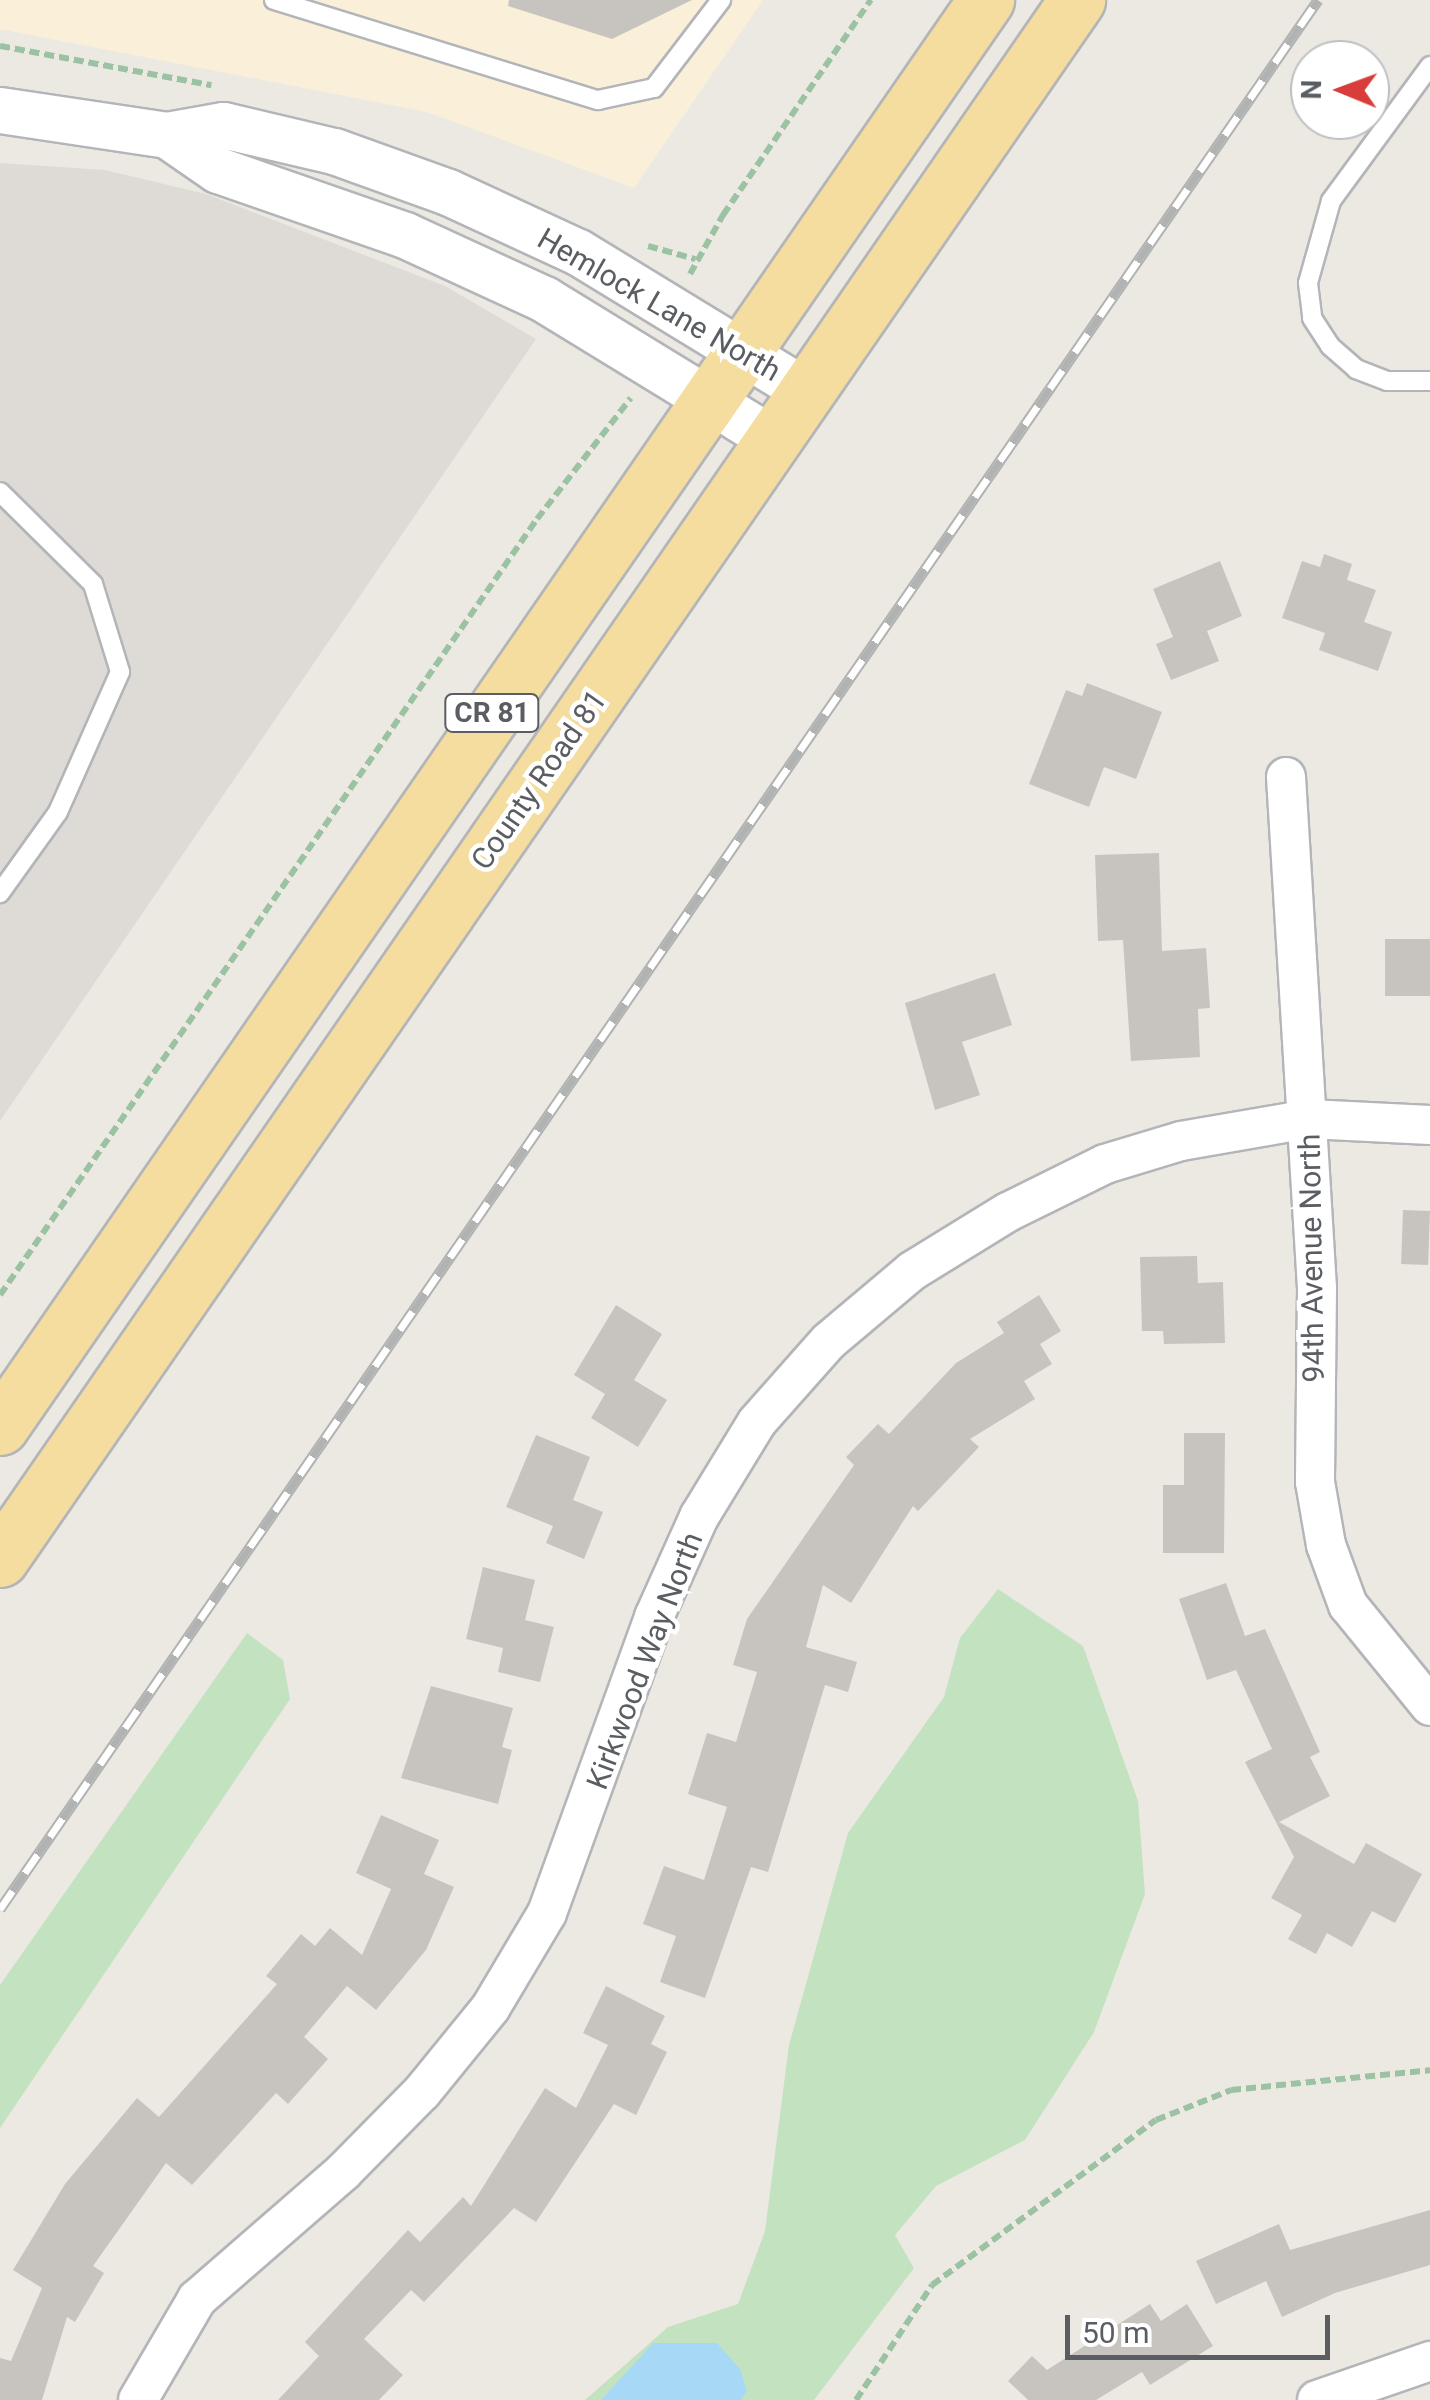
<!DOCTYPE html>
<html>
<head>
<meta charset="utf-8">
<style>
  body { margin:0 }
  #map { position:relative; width:1430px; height:2400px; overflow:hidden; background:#ece9e2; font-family:Roboto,sans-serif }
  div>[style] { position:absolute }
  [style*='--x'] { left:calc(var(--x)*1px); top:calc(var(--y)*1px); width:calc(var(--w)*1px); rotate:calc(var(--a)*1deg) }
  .commercial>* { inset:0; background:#faf0d9 }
  .industrial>* { inset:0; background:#dedbd7 }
  .green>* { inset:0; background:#c3e2c0 }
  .water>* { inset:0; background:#a7d9f7 }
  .building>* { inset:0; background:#c7c4c0; transform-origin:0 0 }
  .path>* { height:6px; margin-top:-3px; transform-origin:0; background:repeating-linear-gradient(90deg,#9ac2a3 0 10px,transparent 0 15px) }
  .roads { filter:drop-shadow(2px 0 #b3b5b8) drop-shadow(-2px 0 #b3b5b8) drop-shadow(0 2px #b3b5b8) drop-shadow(0 -2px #b3b5b8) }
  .service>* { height:18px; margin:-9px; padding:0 9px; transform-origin:9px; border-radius:9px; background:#fff }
  .minor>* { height:38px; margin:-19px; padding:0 19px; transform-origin:19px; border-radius:19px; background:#fff }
  .tertiary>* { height:45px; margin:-22.5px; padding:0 22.5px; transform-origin:22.5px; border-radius:22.5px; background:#fff }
  .trunk>* { height:55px; margin:-27.5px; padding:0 27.5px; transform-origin:27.5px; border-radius:27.5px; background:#f5dd9f }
  .rail>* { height:11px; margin-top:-5.5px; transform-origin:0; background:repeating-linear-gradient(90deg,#fff 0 22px,#b1b2b2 0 44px); box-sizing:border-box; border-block:2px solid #b1b2b2 }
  span { translate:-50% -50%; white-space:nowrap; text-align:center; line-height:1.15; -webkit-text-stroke:9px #fff; paint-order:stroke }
  .shield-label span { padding:2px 8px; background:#fff; border:2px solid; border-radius:8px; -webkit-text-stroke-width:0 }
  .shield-label { font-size:28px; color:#5a5e62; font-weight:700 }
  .street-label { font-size:30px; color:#5a5e62 }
  .north { position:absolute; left:1290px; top:40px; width:100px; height:100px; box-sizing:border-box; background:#fff; border:2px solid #bdbfc0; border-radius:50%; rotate:271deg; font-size:28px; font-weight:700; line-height:40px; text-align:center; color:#5a5e62 }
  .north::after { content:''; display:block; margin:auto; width:35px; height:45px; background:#d93d3b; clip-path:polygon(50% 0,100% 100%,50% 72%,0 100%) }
  .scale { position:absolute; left:1065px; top:2315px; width:265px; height:45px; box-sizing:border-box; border:5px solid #5a5e62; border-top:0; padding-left:12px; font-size:30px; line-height:35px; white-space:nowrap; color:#5a5e62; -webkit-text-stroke:8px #fff; paint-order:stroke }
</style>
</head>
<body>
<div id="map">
  <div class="commercial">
    <i style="clip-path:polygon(0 0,763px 0,634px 188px,427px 112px,0 29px)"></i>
  </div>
  <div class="industrial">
    <i style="clip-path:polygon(0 163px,105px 170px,206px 194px,445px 286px,536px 339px,0 1121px)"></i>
  </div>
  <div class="green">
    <i style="clip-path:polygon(998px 1589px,1083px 1646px,1138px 1801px,1145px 1894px,1094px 2032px,1025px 2140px,936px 2186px,895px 2235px,914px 2268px,814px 2400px,585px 2400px,668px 2327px,738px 2304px,765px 2231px,789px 2045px,848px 1833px,944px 1697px,960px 1638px)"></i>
    <i style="clip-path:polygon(247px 1633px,283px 1660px,290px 1699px,0 2128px,0 1985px)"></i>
  </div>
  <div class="water">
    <i style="clip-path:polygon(653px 2343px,717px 2343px,740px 2369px,747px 2391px,741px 2400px,601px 2400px)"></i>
  </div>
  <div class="building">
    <i style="clip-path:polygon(509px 0,692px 0,612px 39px,508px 6px)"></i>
    <i style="clip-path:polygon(1324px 554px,1352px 564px,1347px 580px,1376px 590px,1364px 622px,1392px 632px,1378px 671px,1319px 650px,1325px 633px,1282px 618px,1302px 561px,1320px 567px)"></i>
    <i style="clip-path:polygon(1220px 561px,1242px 616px,1207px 631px,1219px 661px,1171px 680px,1156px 644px,1173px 637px,1153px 589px)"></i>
    <i style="clip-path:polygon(1087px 683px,1162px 712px,1136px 779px,1104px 767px,1089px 807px,1029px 784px,1066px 690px,1082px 696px)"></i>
    <i style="clip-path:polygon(1159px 853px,1162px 951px,1206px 948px,1210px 1008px,1198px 1009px,1200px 1057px,1131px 1061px,1123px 940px,1098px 941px,1095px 855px)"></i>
    <i style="left:1430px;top:939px;width:57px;height:45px;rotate:90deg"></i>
    <i style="clip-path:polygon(995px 973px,1012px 1025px,962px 1042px,980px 1095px,935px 1110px,905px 1003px)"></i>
    <i style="left:1403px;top:1210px;width:27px;height:54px;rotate:2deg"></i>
    <i style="clip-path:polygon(1197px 1256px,1198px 1283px,1223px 1282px,1225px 1343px,1164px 1344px,1163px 1331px,1142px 1331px,1140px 1257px)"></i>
    <i style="clip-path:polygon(1039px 1295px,1061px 1331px,1040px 1344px,1052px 1364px,1024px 1381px,1035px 1399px,970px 1439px,979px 1447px,918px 1511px,913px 1506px,851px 1603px,823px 1585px,806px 1647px,857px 1662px,848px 1692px,825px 1685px,768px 1872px,751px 1867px,705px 1998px,660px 1982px,676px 1936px,643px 1924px,664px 1866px,704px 1880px,727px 1807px,688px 1794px,707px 1733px,736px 1742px,757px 1672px,733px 1665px,747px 1619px,854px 1465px,846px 1457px,878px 1424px,889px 1434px,956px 1363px,1004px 1333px,997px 1322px)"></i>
    <i style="clip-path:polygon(616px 1305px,662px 1334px,634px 1380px,667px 1400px,638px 1447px,591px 1418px,605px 1394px,574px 1375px)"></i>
    <i style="clip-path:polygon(1184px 1433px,1225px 1433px,1224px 1553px,1163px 1553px,1163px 1485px,1184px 1485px)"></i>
    <i style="clip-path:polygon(536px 1435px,590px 1457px,573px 1500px,603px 1512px,584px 1559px,546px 1543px,553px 1526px,506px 1507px)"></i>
    <i style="clip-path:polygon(483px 1567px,535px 1580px,525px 1620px,554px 1627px,540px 1682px,498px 1672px,503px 1648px,466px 1639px)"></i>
    <i style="clip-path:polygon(1226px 1583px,1245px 1636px,1265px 1629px,1320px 1752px,1310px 1757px,1330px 1796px,1279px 1822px,1354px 1864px,1366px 1843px,1422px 1874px,1395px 1923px,1372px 1911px,1352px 1947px,1327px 1933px,1316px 1954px,1288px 1939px,1302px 1915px,1271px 1898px,1294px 1857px,1245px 1762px,1272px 1749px,1236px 1670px,1207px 1680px,1179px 1599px)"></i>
    <i style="clip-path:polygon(431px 1686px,513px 1708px,502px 1747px,512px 1750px,498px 1804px,401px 1778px)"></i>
    <i style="clip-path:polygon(381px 1815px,439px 1840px,424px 1874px,454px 1887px,426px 1950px,376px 2010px,347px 1986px,304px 2037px,328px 2059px,288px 2104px,276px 2093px,192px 2185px,166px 2163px,93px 2266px,104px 2273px,75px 2322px,67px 2317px,42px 2400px,0 2400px,0 2358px,11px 2361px,42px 2288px,13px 2270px,65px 2184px,137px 2098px,159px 2117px,277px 1984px,266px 1976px,301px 1934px,315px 1946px,330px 1928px,362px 1955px,391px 1889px,356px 1873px)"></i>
    <i style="clip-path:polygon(606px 1986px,665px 2016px,651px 2044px,667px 2052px,636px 2115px,614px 2104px,536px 2222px,514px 2208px,424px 2302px,411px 2290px,364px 2339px,403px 2375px,379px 2400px,278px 2400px,319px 2356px,305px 2342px,408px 2230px,420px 2242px,463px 2197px,471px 2206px,545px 2088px,576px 2108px,608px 2045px,583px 2033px)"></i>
    <i style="clip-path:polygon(1430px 2210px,1430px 2265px,1335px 2293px,1282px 2317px,1266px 2281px,1216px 2304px,1196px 2261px,1279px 2224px,1290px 2250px)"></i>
    <i style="clip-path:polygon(1150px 2304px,1161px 2321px,1187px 2304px,1213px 2346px,1150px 2385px,1142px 2372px,1096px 2400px,1028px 2400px,1008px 2381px,1032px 2356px,1047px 2370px)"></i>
  </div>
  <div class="path">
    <i style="--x:0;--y:46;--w:215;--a:10.5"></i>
    <i style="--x:648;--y:246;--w:49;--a:15.5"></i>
    <i style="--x:690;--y:274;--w:68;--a:-60.8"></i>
    <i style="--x:723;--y:215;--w:261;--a:-55.5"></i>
    <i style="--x:0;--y:1295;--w:944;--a:-55.32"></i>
    <i style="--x:537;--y:519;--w:153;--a:-52.2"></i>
    <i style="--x:856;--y:2400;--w:138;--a:-56.5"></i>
    <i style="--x:932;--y:2285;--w:278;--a:-36.4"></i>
    <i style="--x:1156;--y:2120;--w:81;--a:-21.8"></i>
    <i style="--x:1231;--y:2090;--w:200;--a:-5.7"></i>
  </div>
  <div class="roads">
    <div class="service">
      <i style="--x:274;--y:0;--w:339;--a:17.2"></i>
      <i style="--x:598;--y:100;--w:57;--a:-12.1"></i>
      <i style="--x:654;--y:88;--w:111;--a:-52.7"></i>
      <i style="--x:1430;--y:66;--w:167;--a:126.3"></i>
      <i style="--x:1331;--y:201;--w:85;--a:105.7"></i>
      <i style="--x:1308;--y:283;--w:35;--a:83"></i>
      <i style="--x:1312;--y:318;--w:33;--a:57"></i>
      <i style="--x:1330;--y:346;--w:35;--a:41"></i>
      <i style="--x:1356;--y:369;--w:33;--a:21"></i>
      <i style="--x:1387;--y:381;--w:43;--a:0"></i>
      <i style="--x:0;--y:492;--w:131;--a:44.7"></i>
      <i style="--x:93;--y:584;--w:92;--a:72.9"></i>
      <i style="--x:120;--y:672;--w:153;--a:113.9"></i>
      <i style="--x:58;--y:812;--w:100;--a:125.6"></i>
    </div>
    <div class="minor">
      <i style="--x:1286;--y:777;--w:512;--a:86.53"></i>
      <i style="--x:1317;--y:1288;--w:194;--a:90.6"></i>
      <i style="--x:1315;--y:1482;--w:64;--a:80.1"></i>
      <i style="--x:1326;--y:1545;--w:64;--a:69.9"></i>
      <i style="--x:1348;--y:1605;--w:130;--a:50.9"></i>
      <i style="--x:138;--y:2400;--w:117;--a:-59.7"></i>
      <i style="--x:197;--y:2299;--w:194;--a:-41"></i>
      <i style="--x:343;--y:2172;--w:112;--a:-45.4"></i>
      <i style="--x:422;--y:2092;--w:109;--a:-50.9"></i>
      <i style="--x:491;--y:2007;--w:109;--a:-59.2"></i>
      <i style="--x:547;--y:1913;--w:315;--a:-70.1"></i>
      <i style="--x:654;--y:1617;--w:110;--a:-65.8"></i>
      <i style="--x:699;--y:1517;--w:111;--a:-58.6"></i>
      <i style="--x:757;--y:1422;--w:108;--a:-48.4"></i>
      <i style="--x:829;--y:1341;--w:109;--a:-40.1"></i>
      <i style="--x:912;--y:1271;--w:113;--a:-31.6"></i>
      <i style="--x:1008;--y:1212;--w:108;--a:-26.3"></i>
      <i style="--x:1105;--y:1164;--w:79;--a:-16.8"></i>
      <i style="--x:1181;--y:1141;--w:130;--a:-9.8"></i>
      <i style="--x:1309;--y:1119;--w:121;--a:2.8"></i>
      <i style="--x:1317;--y:2400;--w:120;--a:-19"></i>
    </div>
    <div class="tertiary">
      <i style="--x:0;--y:110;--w:169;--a:8.5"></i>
      <i style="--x:167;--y:135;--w:57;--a:-10.1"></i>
      <i style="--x:223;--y:125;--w:114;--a:13.2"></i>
      <i style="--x:334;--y:151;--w:121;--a:19.8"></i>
      <i style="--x:448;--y:192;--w:143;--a:24.8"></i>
      <i style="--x:578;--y:252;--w:268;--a:31.4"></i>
      <i style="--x:167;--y:135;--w:62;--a:34.5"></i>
      <i style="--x:218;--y:170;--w:198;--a:19.2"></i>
      <i style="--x:405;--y:235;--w:153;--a:24.7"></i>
      <i style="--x:544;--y:299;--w:270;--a:31.5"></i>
    </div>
    <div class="trunk">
      <i style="--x:0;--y:1427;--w:1735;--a:-55.36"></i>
      <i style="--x:0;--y:1559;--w:1895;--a:-55.36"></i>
    </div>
  </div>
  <div class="rail">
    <i style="--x:0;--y:1909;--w:2320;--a:-55.38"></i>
  </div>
  <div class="shield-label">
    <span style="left:492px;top:713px">CR 81</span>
  </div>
  <div class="street-label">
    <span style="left:659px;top:305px;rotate:30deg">Hemlock Lane North</span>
    <span style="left:539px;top:780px;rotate:-55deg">County Road 81</span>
    <span style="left:1312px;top:1258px;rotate:-91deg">94th Avenue North</span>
    <span style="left:645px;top:1661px;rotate:-69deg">Kirkwood Way North</span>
  </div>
  <div class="north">N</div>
  <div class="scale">50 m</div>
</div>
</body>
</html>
